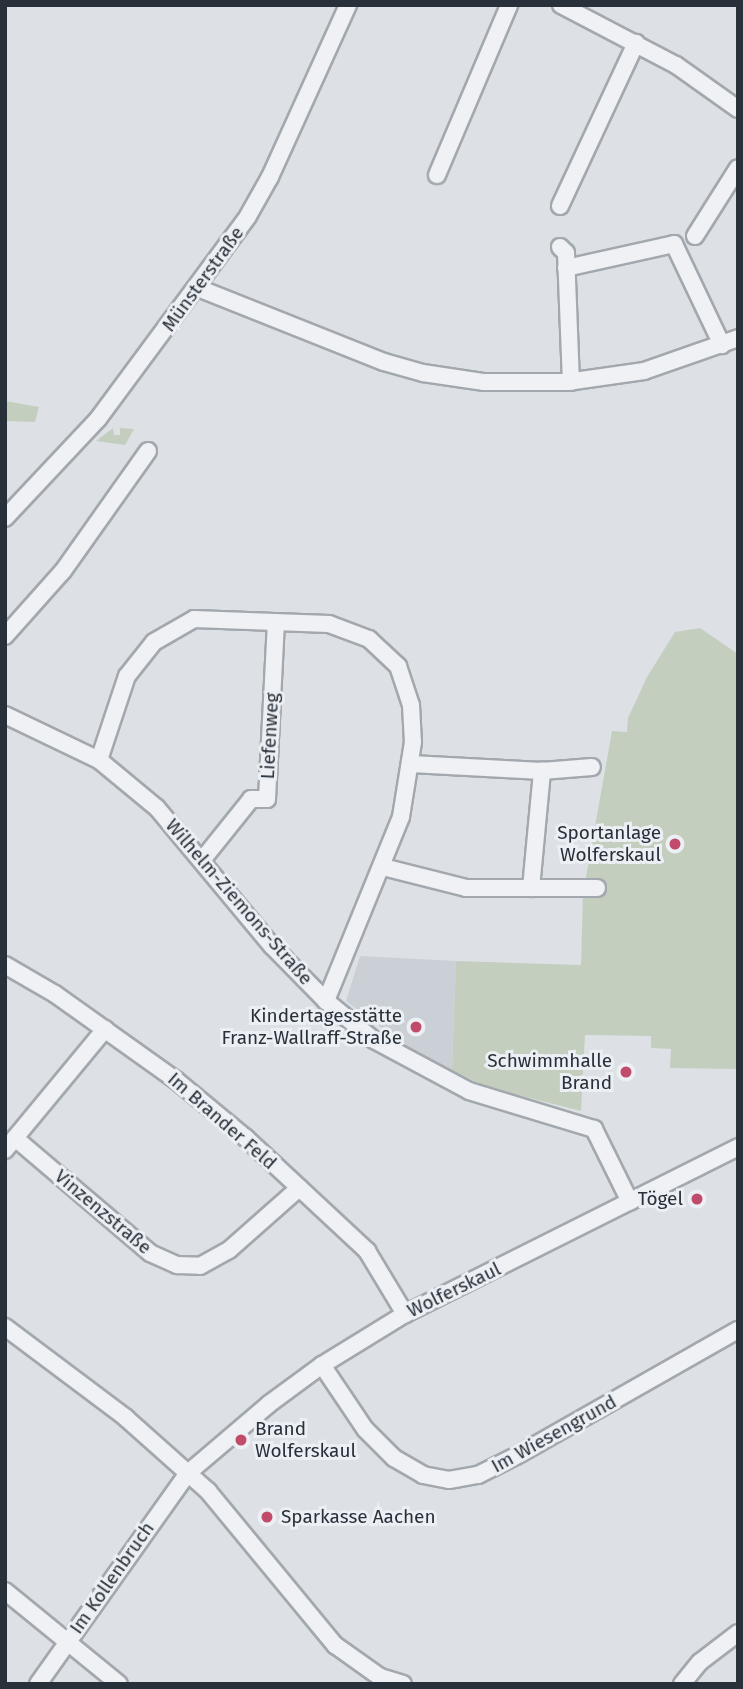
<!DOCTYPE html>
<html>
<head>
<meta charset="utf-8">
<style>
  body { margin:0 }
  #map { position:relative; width:743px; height:1689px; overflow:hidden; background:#dde1e5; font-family:"Fira Sans",sans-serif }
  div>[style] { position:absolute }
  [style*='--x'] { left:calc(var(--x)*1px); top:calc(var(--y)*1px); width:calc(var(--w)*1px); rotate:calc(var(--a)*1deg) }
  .built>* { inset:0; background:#cbd0d6 }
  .green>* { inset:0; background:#c4cebe }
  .roads { filter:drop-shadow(2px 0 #a3a8ae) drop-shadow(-2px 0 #a3a8ae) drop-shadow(0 2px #a3a8ae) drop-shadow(0 -2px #a3a8ae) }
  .minor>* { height:16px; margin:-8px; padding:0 8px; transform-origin:8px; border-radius:8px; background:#eff1f4 }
  .dots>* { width:19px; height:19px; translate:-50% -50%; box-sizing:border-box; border:4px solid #eceff3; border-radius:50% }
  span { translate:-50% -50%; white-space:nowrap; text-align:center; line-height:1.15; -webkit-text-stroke:6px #eceff3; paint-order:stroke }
  .street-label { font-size:19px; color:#28303a }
  .poi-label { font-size:19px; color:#28303a }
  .right { translate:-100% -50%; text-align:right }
  .left { translate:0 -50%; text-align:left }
  .frame { position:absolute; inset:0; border:7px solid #28303a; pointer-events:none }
</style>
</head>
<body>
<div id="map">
  <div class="built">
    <i style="clip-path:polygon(360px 956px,456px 961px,452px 1070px,407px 1047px,346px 1001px)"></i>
  </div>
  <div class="green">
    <i style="clip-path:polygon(5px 401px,39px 407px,35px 422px,5px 421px)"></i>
    <i style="clip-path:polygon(113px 428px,114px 435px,120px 435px,120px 428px,134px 429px,125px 445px,96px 441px)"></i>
    <i style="clip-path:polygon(700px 628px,738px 654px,738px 1093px,736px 1069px,670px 1068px,671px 1049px,651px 1048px,651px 1036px,585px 1035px,581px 1111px,486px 1087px,452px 1070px,456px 961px,581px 965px,583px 894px,612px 731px,627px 732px,628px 718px,647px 677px,675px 632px)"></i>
  </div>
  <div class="roads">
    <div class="minor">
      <i style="--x:561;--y:5;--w:130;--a:27.6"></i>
      <i style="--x:676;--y:65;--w:76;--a:35.4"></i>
      <i style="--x:437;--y:175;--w:185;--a:-67"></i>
      <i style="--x:560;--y:206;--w:180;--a:-65"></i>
      <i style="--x:695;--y:236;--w:80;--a:-57.7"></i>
      <i style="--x:560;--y:247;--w:8;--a:45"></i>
      <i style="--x:566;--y:253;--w:129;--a:87.8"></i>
      <i style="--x:566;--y:268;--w:111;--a:-12.5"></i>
      <i style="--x:674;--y:244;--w:112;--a:64.6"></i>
      <i style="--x:198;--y:288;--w:200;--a:21.7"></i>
      <i style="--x:384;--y:362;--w:41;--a:15.8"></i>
      <i style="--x:423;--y:373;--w:62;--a:8.4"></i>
      <i style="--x:484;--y:382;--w:83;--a:0"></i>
      <i style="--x:567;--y:382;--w:78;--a:-8.1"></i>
      <i style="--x:644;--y:371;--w:100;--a:-19.3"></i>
      <i style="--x:5;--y:518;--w:136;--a:-46.8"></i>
      <i style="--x:98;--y:419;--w:252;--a:-53.5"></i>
      <i style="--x:248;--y:216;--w:45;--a:-60.6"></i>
      <i style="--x:270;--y:177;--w:189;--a:-65.6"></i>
      <i style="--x:5;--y:636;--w:87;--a:-48.3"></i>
      <i style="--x:63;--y:571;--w:147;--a:-54.7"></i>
      <i style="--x:5;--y:715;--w:104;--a:25.6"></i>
      <i style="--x:99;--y:760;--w:75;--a:39.6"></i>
      <i style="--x:157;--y:808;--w:180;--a:50.2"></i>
      <i style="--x:272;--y:946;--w:77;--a:45.5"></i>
      <i style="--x:326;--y:1001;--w:62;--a:39.1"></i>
      <i style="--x:374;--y:1040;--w:108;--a:28.2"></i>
      <i style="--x:469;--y:1091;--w:131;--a:16.9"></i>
      <i style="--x:594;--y:1129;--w:81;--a:63.7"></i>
      <i style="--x:99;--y:760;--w:89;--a:-71.6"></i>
      <i style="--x:127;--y:676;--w:43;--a:-51.5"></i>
      <i style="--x:154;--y:642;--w:46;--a:-29.9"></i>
      <i style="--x:194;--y:619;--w:135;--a:2.1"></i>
      <i style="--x:329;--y:624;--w:43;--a:20.6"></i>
      <i style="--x:369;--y:639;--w:40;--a:43"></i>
      <i style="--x:398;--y:666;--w:41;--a:71.6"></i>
      <i style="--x:411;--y:705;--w:37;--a:87"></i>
      <i style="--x:413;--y:742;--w:76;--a:99.1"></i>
      <i style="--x:401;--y:817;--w:199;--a:112.2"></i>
      <i style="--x:411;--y:764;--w:131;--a:3.1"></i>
      <i style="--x:542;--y:771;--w:50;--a:-4.6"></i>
      <i style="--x:203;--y:859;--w:77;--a:-51.3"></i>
      <i style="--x:251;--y:799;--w:16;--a:0"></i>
      <i style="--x:267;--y:799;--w:175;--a:-87.1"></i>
      <i style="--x:383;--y:867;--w:86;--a:14.2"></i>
      <i style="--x:466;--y:888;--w:131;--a:0"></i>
      <i style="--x:531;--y:888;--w:118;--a:-84.6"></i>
      <i style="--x:5;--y:965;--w:58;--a:30.1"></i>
      <i style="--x:55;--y:994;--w:150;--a:35.5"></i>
      <i style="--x:177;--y:1081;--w:89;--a:39.6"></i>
      <i style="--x:246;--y:1138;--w:166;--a:43"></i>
      <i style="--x:367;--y:1251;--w:74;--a:58.9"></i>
      <i style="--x:15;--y:1138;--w:177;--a:40.4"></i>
      <i style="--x:150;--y:1253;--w:30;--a:24"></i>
      <i style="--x:177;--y:1265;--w:23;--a:2"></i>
      <i style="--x:200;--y:1266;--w:33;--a:-29"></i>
      <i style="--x:229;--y:1250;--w:94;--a:-41.5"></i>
      <i style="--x:5;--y:1150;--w:157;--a:-50.4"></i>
      <i style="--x:5;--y:1327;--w:151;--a:36.9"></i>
      <i style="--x:126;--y:1418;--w:110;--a:41.7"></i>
      <i style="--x:208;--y:1491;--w:200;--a:50.5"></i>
      <i style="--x:335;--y:1645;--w:55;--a:35.4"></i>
      <i style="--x:380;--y:1677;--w:24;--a:17"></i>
      <i style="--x:322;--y:1365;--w:77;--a:56.1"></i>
      <i style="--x:365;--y:1429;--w:41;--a:45"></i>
      <i style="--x:394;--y:1458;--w:34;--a:30"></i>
      <i style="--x:423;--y:1475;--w:26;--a:11"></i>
      <i style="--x:449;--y:1480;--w:29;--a:-10"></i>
      <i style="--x:478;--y:1475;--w:42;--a:-26.6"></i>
      <i style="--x:516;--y:1456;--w:255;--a:-29.6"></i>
      <i style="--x:5;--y:1591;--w:147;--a:39.2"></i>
      <i style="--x:38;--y:1684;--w:259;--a:-54.6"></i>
      <i style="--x:188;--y:1473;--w:106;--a:-40.4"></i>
      <i style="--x:269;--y:1404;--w:66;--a:-36.3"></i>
      <i style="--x:322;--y:1365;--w:97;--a:-31.6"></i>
      <i style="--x:405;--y:1314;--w:373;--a:-26.6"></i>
      <i style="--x:682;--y:1684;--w:28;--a:-51"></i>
      <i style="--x:700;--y:1662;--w:48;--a:-37.3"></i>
    </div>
  </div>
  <div class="dots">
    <i style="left:675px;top:844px;background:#c04b6a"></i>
    <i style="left:416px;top:1027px;background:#c04b6a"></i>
    <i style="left:626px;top:1072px;background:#c04b6a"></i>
    <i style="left:697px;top:1199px;background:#c04b6a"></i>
    <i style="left:241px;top:1440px;background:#c04b6a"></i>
    <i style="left:267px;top:1517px;background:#c04b6a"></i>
  </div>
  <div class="street-label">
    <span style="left:203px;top:279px;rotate:-54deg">Münsterstraße</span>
    <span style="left:270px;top:736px;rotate:-87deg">Liefenweg</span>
    <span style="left:239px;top:902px;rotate:49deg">Wilhelm-Ziemons-Straße</span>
    <span style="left:222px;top:1121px;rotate:41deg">Im Brander Feld</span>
    <span style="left:103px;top:1212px;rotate:40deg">Vinzenzstraße</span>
    <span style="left:454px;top:1290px;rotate:-26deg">Wolferskaul</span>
    <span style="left:554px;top:1434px;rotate:-29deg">Im Wiesengrund</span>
    <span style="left:112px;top:1578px;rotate:-55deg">Im Kollenbruch</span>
  </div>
  <div class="poi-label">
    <span class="right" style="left:661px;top:844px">Sportanlage<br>Wolferskaul</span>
    <span class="right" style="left:402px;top:1027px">Kindertagesstätte<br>Franz-Wallraff-Straße</span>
    <span class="right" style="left:612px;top:1072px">Schwimmhalle<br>Brand</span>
    <span class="right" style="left:683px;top:1199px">Tögel</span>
    <span class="left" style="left:255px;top:1440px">Brand<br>Wolferskaul</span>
    <span class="left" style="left:281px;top:1517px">Sparkasse Aachen</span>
  </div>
  <div class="frame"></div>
</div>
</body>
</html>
